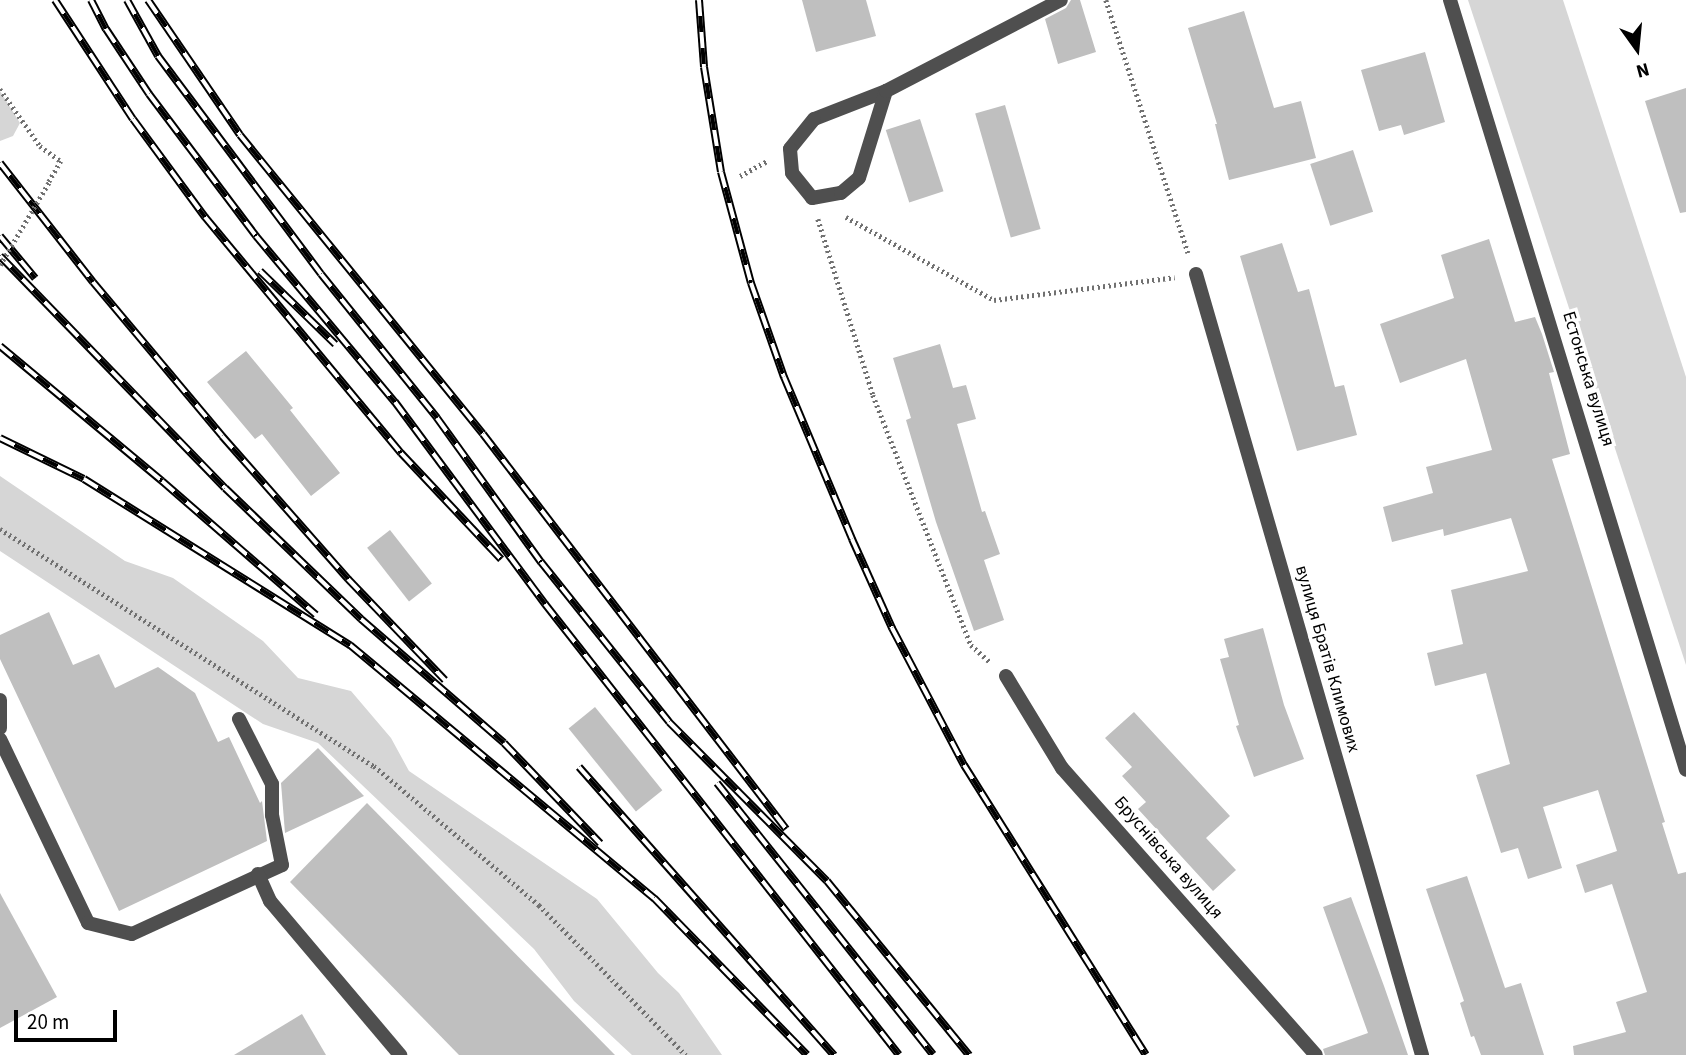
<!DOCTYPE html>
<html>
<head>
<meta charset="utf-8">
<style>
  body { margin:0 }
  #map { position:relative; width:1686px; height:1055px; overflow:hidden; background:#fff; font-family:"Source Sans 3",sans-serif }
  div>[style] { position:absolute }
  [style*='--x'] { left:calc(var(--x)*1px); top:calc(var(--y)*1px); width:calc(var(--w)*1px); rotate:calc(var(--a)*1deg) }
  .green>* { inset:0; background:#d6d6d6 }
  .building>* { inset:0; background:#bfbfbf; transform-origin:0 0 }
  .path>* { height:4.5px; margin-top:-2.25px; transform-origin:0; background:repeating-linear-gradient(90deg,#717171 0 2px,transparent 0 5.5px) }
  .lane>* { height:14px; margin:-7px; padding:0 7px; transform-origin:7px; border-radius:7px; background:#4f4f4f }
  .street>* { height:14px; margin:-7px; padding:0 7px; transform-origin:7px; border-radius:7px; background:#4f4f4f }
  .rail>* { height:8px; margin-top:-4px; transform-origin:0; background:repeating-linear-gradient(90deg,#fff 0 16px,#000 0 32px); box-sizing:border-box; border-block:2px solid #000 }
  .path-bridge>* { height:4.5px; margin-top:-2.25px; transform-origin:0; background:repeating-linear-gradient(90deg,#717171 0 2px,transparent 0 5.5px) }
  span { translate:-50% -50%; white-space:nowrap; text-align:center; line-height:1.15; -webkit-text-stroke:7px #fff; paint-order:stroke }
  .street-label { font-size:18px; color:#000 }
  .north { position:absolute; left:1602px; top:14px; width:70px; height:70px; -webkit-text-stroke:5px #fff; paint-order:stroke; rotate:165deg; font-size:19px; font-weight:700; line-height:28px; text-align:center; color:#000 }
  .north::after { content:''; display:block; margin:auto; width:24px; height:32px; background:#000; clip-path:polygon(50% 0,100% 100%,50% 72%,0 100%) }
  .scale { position:absolute; left:14px; top:1010px; width:103px; height:32px; box-sizing:border-box; border:4px solid #000; border-top:0; padding-left:9px; font-size:21px; line-height:24px; white-space:nowrap; color:#000; -webkit-text-stroke:5px #fff; paint-order:stroke }
</style>
</head>
<body>
<div id="map">
  <div class="green">
    <i style="clip-path:polygon(1468px 0,1563px 0,1686px 377px,1686px 665px)"></i>
    <i style="clip-path:polygon(0 91px,20px 123px,13px 136px,0 141px)"></i>
    <i style="clip-path:polygon(0 476px,125px 561px,173px 578px,263px 641px,298px 678px,351px 691px,391px 738px,409px 771px,597px 899px,658px 973px,679px 993px,722px 1055px,632px 1055px,574px 1001px,534px 949px,318px 743px,263px 724px,0 551px)"></i>
  </div>
  <div class="building">
    <i style="clip-path:polygon(802px 0,866px 0,876px 36px,816px 52px)"></i>
    <i style="clip-path:polygon(1071px 0,1080px 0,1096px 52px,1058px 64px,1045px 19px,1066px 8px)"></i>
    <i style="clip-path:polygon(1244px 11px,1274px 108px,1301px 101px,1316px 158px,1229px 180px,1215px 124px,1217px 124px,1188px 28px)"></i>
    <i style="clip-path:polygon(1425px 52px,1445px 122px,1404px 135px,1401px 125px,1379px 131px,1361px 70px)"></i>
    <i style="clip-path:polygon(1686px 88px,1686px 212px,1680px 213px,1645px 101px)"></i>
    <i style="left:1005px;top:105px;width:129px;height:31px;rotate:74deg"></i>
    <i style="left:920px;top:119px;width:76px;height:36px;rotate:72deg"></i>
    <i style="left:1353px;top:150px;width:65px;height:45px;rotate:72deg"></i>
    <i style="clip-path:polygon(1489px 239px,1515px 322px,1535px 317px,1542px 334px,1554px 372px,1549px 373px,1570px 454px,1552px 459px,1665px 822px,1662px 823px,1678px 874px,1686px 872px,1686px 1055px,1574px 1055px,1573px 1046px,1626px 1032px,1616px 1002px,1647px 992px,1612px 884px,1585px 893px,1576px 865px,1617px 851px,1598px 790px,1543px 807px,1562px 868px,1528px 879px,1518px 848px,1501px 853px,1476px 775px,1510px 764px,1486px 673px,1435px 686px,1427px 653px,1463px 644px,1451px 590px,1528px 571px,1511px 518px,1444px 536px,1443px 529px,1392px 542px,1383px 507px,1433px 493px,1426px 467px,1492px 450px,1466px 359px,1400px 383px,1380px 324px,1454px 298px,1441px 255px)"></i>
    <i style="clip-path:polygon(1282px 243px,1298px 292px,1309px 289px,1335px 387px,1344px 385px,1357px 435px,1297px 451px,1240px 256px)"></i>
    <i style="clip-path:polygon(940px 344px,953px 388px,966px 385px,976px 419px,957px 424px,982px 512px,985px 511px,1000px 554px,984px 560px,1004px 620px,974px 631px,936px 522px,906px 420px,911px 418px,893px 358px)"></i>
    <i style="clip-path:polygon(246px 351px,293px 408px,290px 410px,340px 473px,311px 496px,262px 434px,255px 439px,207px 382px)"></i>
    <i style="left:390px;top:530px;width:68px;height:29px;rotate:52deg"></i>
    <i style="clip-path:polygon(49px 612px,73px 665px,99px 654px,115px 688px,158px 667px,195px 693px,218px 742px,229px 737px,260px 803px,262px 801px,267px 841px,119px 911px,0 659px,0 635px)"></i>
    <i style="clip-path:polygon(1263px 628px,1284px 705px,1304px 759px,1254px 777px,1236px 726px,1239px 725px,1220px 659px,1229px 657px,1224px 639px)"></i>
    <i style="left:595px;top:707px;width:107px;height:34px;rotate:51deg"></i>
    <i style="clip-path:polygon(1134px 712px,1230px 816px,1206px 838px,1236px 870px,1213px 891px,1138px 809px,1146px 802px,1122px 776px,1132px 767px,1105px 738px)"></i>
    <i style="clip-path:polygon(318px 748px,364px 796px,285px 833px,281px 783px)"></i>
    <i style="clip-path:polygon(367px 803px,615px 1055px,459px 1055px,290px 882px)"></i>
    <i style="clip-path:polygon(1467px 876px,1505px 988px,1521px 983px,1544px 1055px,1481px 1055px,1474px 1036px,1471px 1037px,1460px 1003px,1464px 1001px,1426px 889px)"></i>
    <i style="clip-path:polygon(0 893px,57px 997px,0 1028px)"></i>
    <i style="clip-path:polygon(1351px 897px,1384px 986px,1408px 1055px,1325px 1055px,1323px 1049px,1368px 1033px,1323px 907px)"></i>
    <i style="clip-path:polygon(302px 1014px,326px 1055px,234px 1055px)"></i>
  </div>
  <div class="path">
    <i style="--x:1106;--y:0;--w:266;--a:72"></i>
    <i style="--x:0;--y:89;--w:70;--a:54.9"></i>
    <i style="--x:40;--y:146;--w:26;--a:36"></i>
    <i style="--x:61;--y:161;--w:24;--a:120"></i>
    <i style="--x:740;--y:176;--w:31;--a:-29"></i>
    <i style="--x:846;--y:217;--w:170;--a:29.3"></i>
    <i style="--x:994;--y:300;--w:182;--a:-7.2"></i>
    <i style="--x:818;--y:219;--w:184;--a:72.6"></i>
    <i style="--x:873;--y:395;--w:269;--a:68.6"></i>
    <i style="--x:971;--y:645;--w:25;--a:42"></i>
    <i style="--x:0;--y:529;--w:443;--a:32.4"></i>
    <i style="--x:374;--y:766;--w:216;--a:40.1"></i>
    <i style="--x:539;--y:905;--w:210;--a:45.6"></i>
  </div>
  <div class="lane">
    <i style="--x:886;--y:91;--w:77;--a:158.7"></i>
    <i style="--x:814;--y:119;--w:38;--a:129"></i>
    <i style="--x:790;--y:149;--w:24;--a:85"></i>
    <i style="--x:792;--y:173;--w:32;--a:51"></i>
    <i style="--x:812;--y:198;--w:29;--a:-10"></i>
    <i style="--x:841;--y:193;--w:23;--a:-40"></i>
    <i style="--x:859;--y:178;--w:91;--a:-72.8"></i>
    <i style="--x:886;--y:91;--w:197;--a:-27.5"></i>
    <i style="--x:0;--y:700;--w:28;--a:90"></i>
    <i style="--x:0;--y:739;--w:204;--a:64.4"></i>
    <i style="--x:88;--y:923;--w:45;--a:14"></i>
    <i style="--x:132;--y:934;--w:165;--a:-24.7"></i>
    <i style="--x:282;--y:865;--w:51;--a:-101.3"></i>
    <i style="--x:272;--y:815;--w:31;--a:-90"></i>
    <i style="--x:272;--y:784;--w:73;--a:-116.9"></i>
    <i style="--x:258;--y:874;--w:30;--a:66"></i>
    <i style="--x:270;--y:901;--w:202;--a:49.8"></i>
  </div>
  <div class="street">
    <i style="--x:1450;--y:0;--w:805;--a:72.96"></i>
    <i style="--x:1196;--y:274;--w:813;--a:73.86"></i>
    <i style="--x:1006;--y:676;--w:108;--a:58.7"></i>
    <i style="--x:1062;--y:768;--w:383;--a:48.5"></i>
  </div>
  <div class="rail">
    <i style="--x:55;--y:0;--w:142;--a:56.8"></i>
    <i style="--x:133;--y:119;--w:122;--a:53.7"></i>
    <i style="--x:205;--y:217;--w:307;--a:50.3"></i>
    <i style="--x:401;--y:453;--w:146;--a:46.7"></i>
    <i style="--x:91;--y:0;--w:33;--a:63"></i>
    <i style="--x:106;--y:29;--w:78;--a:56.5"></i>
    <i style="--x:149;--y:94;--w:178;--a:53"></i>
    <i style="--x:256;--y:236;--w:217;--a:50.1"></i>
    <i style="--x:395;--y:402;--w:252;--a:53.4"></i>
    <i style="--x:545;--y:604;--w:573;--a:51.87"></i>
    <i style="--x:127;--y:0;--w:64;--a:61"></i>
    <i style="--x:158;--y:56;--w:272;--a:53.2"></i>
    <i style="--x:321;--y:274;--w:185;--a:51.1"></i>
    <i style="--x:437;--y:418;--w:178;--a:54.2"></i>
    <i style="--x:541;--y:562;--w:205;--a:51.3"></i>
    <i style="--x:669;--y:722;--w:224;--a:45.2"></i>
    <i style="--x:827;--y:881;--w:225;--a:50.8"></i>
    <i style="--x:148;--y:0;--w:163;--a:55.7"></i>
    <i style="--x:240;--y:135;--w:385;--a:50.9"></i>
    <i style="--x:483;--y:434;--w:498;--a:52.5"></i>
    <i style="--x:699;--y:0;--w:67;--a:85.7"></i>
    <i style="--x:704;--y:67;--w:106;--a:80.8"></i>
    <i style="--x:721;--y:172;--w:115;--a:74.9"></i>
    <i style="--x:751;--y:283;--w:100;--a:70.7"></i>
    <i style="--x:784;--y:377;--w:176;--a:67.2"></i>
    <i style="--x:852;--y:539;--w:98;--a:65.8"></i>
    <i style="--x:892;--y:628;--w:155;--a:62.3"></i>
    <i style="--x:964;--y:765;--w:342;--a:57.9"></i>
    <i style="--x:0;--y:163;--w:151;--a:52"></i>
    <i style="--x:93;--y:282;--w:201;--a:50"></i>
    <i style="--x:222;--y:436;--w:191;--a:48.6"></i>
    <i style="--x:348;--y:579;--w:140;--a:46.2"></i>
    <i style="--x:0;--y:236;--w:55;--a:50.2"></i>
    <i style="--x:0;--y:256;--w:323;--a:45.9"></i>
    <i style="--x:225;--y:488;--w:189;--a:43.9"></i>
    <i style="--x:361;--y:619;--w:189;--a:40.9"></i>
    <i style="--x:504;--y:743;--w:139;--a:46.2"></i>
    <i style="--x:260;--y:271;--w:105;--a:44.2"></i>
    <i style="--x:0;--y:346;--w:211;--a:39.8"></i>
    <i style="--x:162;--y:481;--w:204;--a:41"></i>
    <i style="--x:0;--y:438;--w:93;--a:26"></i>
    <i style="--x:84;--y:479;--w:314;--a:32"></i>
    <i style="--x:350;--y:645;--w:396;--a:39.8"></i>
    <i style="--x:654;--y:898;--w:219;--a:45.7"></i>
    <i style="--x:579;--y:767;--w:385;--a:48.5"></i>
    <i style="--x:717;--y:783;--w:347;--a:51.5"></i>
  </div>
  <div class="path-bridge">
    <i style="--x:0;--y:265;--w:96;--a:-59.4"></i>
  </div>
  <div class="street-label">
    <span style="left:1588px;top:379px;rotate:73deg">Естонська вулиця</span>
    <span style="left:1327px;top:659px;rotate:74deg">вулиця Братів Климових</span>
    <span style="left:1168px;top:858px;rotate:49deg">Бруснівська вулиця</span>
  </div>
  <div class="north">N</div>
  <div class="scale">20 m</div>
</div>
</body>
</html>
